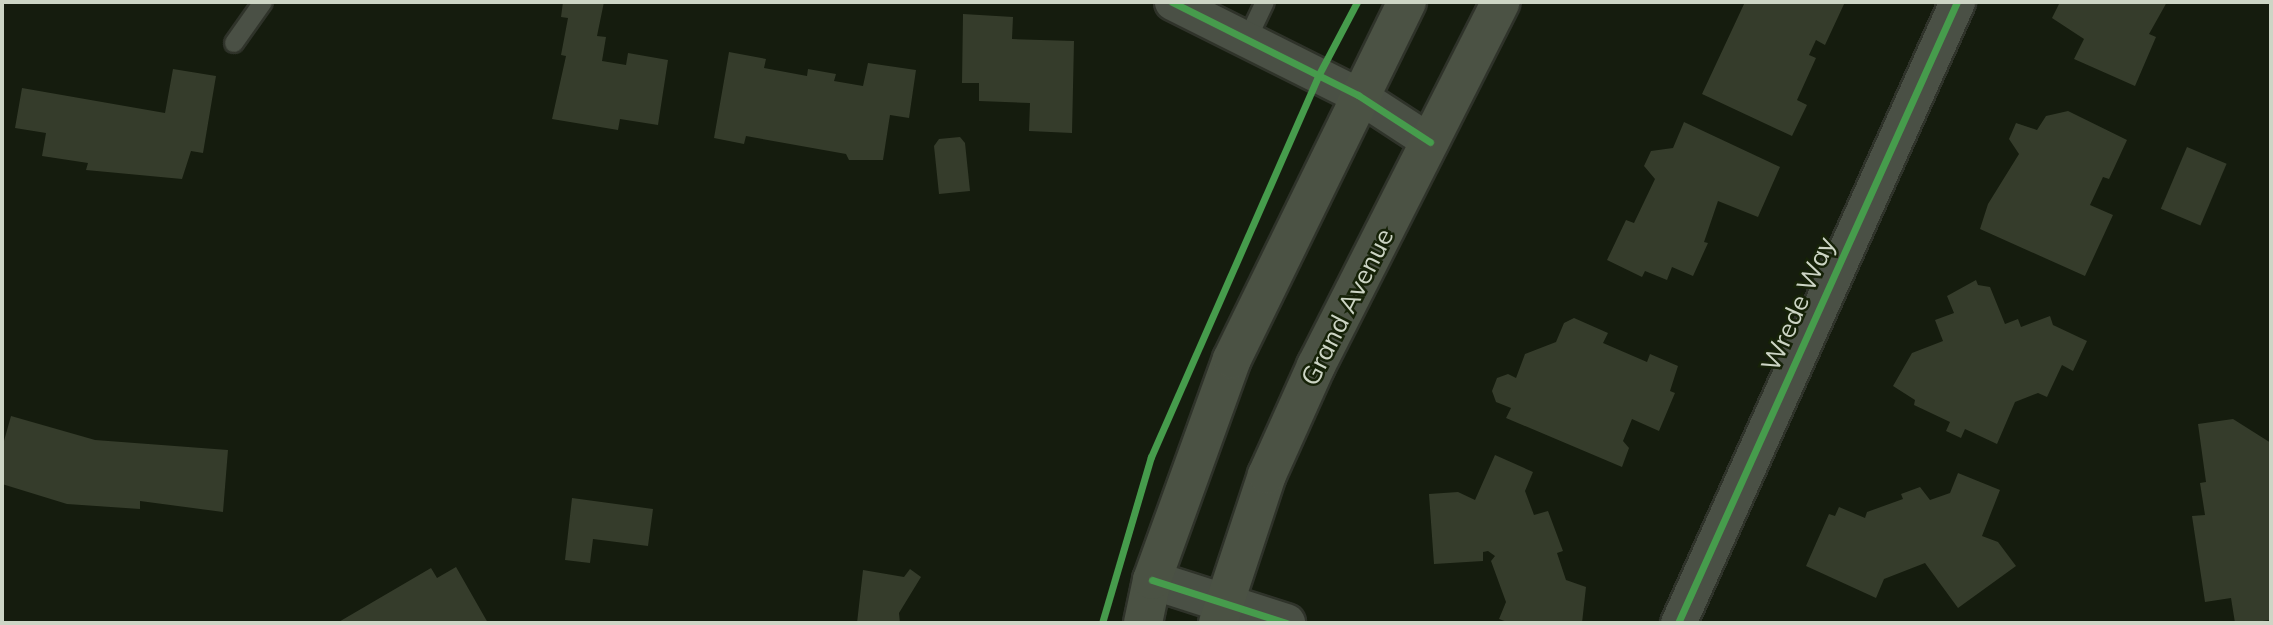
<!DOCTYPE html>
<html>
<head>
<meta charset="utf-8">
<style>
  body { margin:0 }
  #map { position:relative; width:2273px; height:625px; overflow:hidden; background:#151c0e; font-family:Mulish,sans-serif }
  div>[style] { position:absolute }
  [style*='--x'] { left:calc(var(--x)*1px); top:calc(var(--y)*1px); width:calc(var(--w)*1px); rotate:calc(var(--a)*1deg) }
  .building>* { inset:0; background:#353c2b; transform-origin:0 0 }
  .roads { filter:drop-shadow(2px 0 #2f332a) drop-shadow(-2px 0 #2f332a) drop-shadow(0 2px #2f332a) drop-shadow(0 -2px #2f332a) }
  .service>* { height:18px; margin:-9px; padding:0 9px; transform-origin:9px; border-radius:9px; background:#4a5045 }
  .minor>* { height:35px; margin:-17.5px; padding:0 17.5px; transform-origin:17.5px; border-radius:17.5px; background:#4a5045 }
  .tertiary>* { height:38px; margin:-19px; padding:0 19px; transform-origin:19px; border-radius:19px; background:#4a5045 }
  .primary>* { height:38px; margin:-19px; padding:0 19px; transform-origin:19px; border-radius:19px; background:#4b5244 }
  .cycleway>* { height:7px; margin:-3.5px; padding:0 3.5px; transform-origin:3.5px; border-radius:3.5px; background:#469c4c }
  span { translate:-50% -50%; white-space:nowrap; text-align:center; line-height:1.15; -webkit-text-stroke:5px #162208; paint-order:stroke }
  .street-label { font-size:26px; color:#cdd5c5 }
  .frame { position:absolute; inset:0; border:4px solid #cdd5c5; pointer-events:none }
</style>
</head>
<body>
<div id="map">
  <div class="building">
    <i style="clip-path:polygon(563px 2px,604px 2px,597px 36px,606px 37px,602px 61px,626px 65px,628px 53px,668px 60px,658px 125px,620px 119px,618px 130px,552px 119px,566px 56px,561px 55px,568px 18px,561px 17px)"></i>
    <i style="clip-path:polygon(1745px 2px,1845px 2px,1825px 45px,1816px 40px,1809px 55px,1816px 58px,1797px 100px,1807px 105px,1792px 136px,1702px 94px)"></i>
    <i style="clip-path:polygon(2060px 2px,2167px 2px,2149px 34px,2156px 37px,2135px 86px,2074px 59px,2084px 39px,2052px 18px)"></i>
    <i style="clip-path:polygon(963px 14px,1013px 17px,1012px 39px,1074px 41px,1072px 133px,1029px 131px,1030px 103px,979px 101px,979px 83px,962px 83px)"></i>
    <i style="clip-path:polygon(729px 52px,766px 59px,764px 68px,807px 76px,808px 69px,836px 74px,834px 81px,863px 86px,868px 63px,916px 70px,909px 118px,890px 115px,883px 160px,849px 160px,846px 154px,746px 136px,744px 144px,714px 138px)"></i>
    <i style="clip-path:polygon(173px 69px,216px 76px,203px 153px,191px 151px,182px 179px,86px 170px,88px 163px,42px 156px,46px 133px,15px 128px,22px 88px,165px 113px)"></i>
    <i style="clip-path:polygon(2068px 111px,2127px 140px,2109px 179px,2103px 177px,2090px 205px,2113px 215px,2085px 276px,1980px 229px,1988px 204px,2019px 154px,2009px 139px,2016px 123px,2037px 130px,2046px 116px)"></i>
    <i style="clip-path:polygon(1684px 122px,1780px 167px,1758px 217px,1718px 201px,1704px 242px,1708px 243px,1693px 276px,1672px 267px,1667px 280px,1645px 271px,1642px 277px,1607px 260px,1626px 220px,1634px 223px,1655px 179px,1644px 166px,1651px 151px,1673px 148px)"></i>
    <i style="clip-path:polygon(960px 137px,965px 143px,970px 191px,939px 194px,934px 146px,939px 139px)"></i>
    <i style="left:2187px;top:147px;width:43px;height:67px;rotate:23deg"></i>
    <i style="clip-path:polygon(1976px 280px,1978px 285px,1990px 287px,2005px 324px,2018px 319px,2021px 327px,2050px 316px,2053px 325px,2087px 341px,2073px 371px,2062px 365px,2047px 397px,2038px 393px,2015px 402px,1997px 444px,1965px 429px,1961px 438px,1946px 431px,1950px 422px,1914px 405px,1915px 400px,1893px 386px,1912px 353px,1943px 341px,1935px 320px,1954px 313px,1947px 296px)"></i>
    <i style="clip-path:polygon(1574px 318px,1608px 333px,1603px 343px,1647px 362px,1650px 354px,1678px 366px,1670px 391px,1675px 393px,1659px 431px,1632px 419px,1623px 441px,1629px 448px,1622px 467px,1506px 418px,1511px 408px,1496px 402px,1492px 391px,1497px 378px,1508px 374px,1516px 378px,1525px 354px,1556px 342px,1564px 323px)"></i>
    <i style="clip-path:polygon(11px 416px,95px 440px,228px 450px,223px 512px,140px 501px,140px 509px,67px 504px,2px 484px,2px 448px)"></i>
    <i style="clip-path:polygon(2233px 419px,2271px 443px,2271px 620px,2245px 623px,2235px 623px,2231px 598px,2205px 602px,2192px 516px,2205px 515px,2200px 483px,2206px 482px,2198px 424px)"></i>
    <i style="clip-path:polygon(1495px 455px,1533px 472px,1525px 491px,1534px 515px,1548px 511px,1563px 551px,1557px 553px,1566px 580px,1586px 587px,1582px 623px,1510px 623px,1499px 619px,1506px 602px,1491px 561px,1495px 556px,1488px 551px,1483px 552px,1483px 561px,1434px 564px,1429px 494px,1458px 492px,1475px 500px)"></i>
    <i style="clip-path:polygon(1958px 473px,2000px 490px,1982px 536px,1998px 542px,2016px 566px,1958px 608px,1925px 563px,1884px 579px,1876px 598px,1806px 566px,1829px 514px,1835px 516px,1839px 507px,1865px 518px,1867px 512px,1903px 499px,1901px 494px,1920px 487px,1930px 500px,1950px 493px)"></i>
    <i style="clip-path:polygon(572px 498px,653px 509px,648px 546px,593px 539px,590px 563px,565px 560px)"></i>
    <i style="clip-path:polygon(456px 567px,488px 623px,337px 623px,431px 568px,437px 578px)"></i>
    <i style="clip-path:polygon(910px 569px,921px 577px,899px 613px,900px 623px,857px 623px,863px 570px,904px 577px)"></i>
  </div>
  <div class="roads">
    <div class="service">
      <i style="--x:1247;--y:40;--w:42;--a:-64.7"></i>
      <i style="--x:234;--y:43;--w:50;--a:-54.7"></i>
    </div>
    <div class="minor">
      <i style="--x:1172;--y:2;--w:208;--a:26.6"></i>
      <i style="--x:1358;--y:95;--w:86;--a:33.1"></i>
      <i style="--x:1678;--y:623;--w:681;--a:-65.81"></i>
    </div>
    <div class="tertiary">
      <i style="--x:1152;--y:580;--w:141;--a:17.8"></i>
    </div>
    <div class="primary">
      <i style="--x:1143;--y:623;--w:44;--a:-78.2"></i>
      <i style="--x:1152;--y:580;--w:235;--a:-70.1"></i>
      <i style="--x:1232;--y:359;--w:398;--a:-63.9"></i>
      <i style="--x:1218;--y:623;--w:156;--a:-71.7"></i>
      <i style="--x:1267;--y:475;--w:120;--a:-65.8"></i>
      <i style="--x:1316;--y:366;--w:408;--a:-63.1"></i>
    </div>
  </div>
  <div class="cycleway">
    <i style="--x:1172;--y:2;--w:208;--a:26.6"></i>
    <i style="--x:1358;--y:95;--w:86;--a:33.1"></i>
    <i style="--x:1152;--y:580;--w:141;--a:17.8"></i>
    <i style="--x:1102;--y:623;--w:173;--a:-73.6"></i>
    <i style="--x:1151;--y:457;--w:416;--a:-66.3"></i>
    <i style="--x:1318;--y:76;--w:84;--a:-62.2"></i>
    <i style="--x:1678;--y:623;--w:681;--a:-65.81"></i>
  </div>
  <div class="street-label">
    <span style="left:1798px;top:304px;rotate:-66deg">Wrede Way</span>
    <span style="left:1347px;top:307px;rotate:-63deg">Grand Avenue</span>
  </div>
  <div class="frame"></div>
</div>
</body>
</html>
